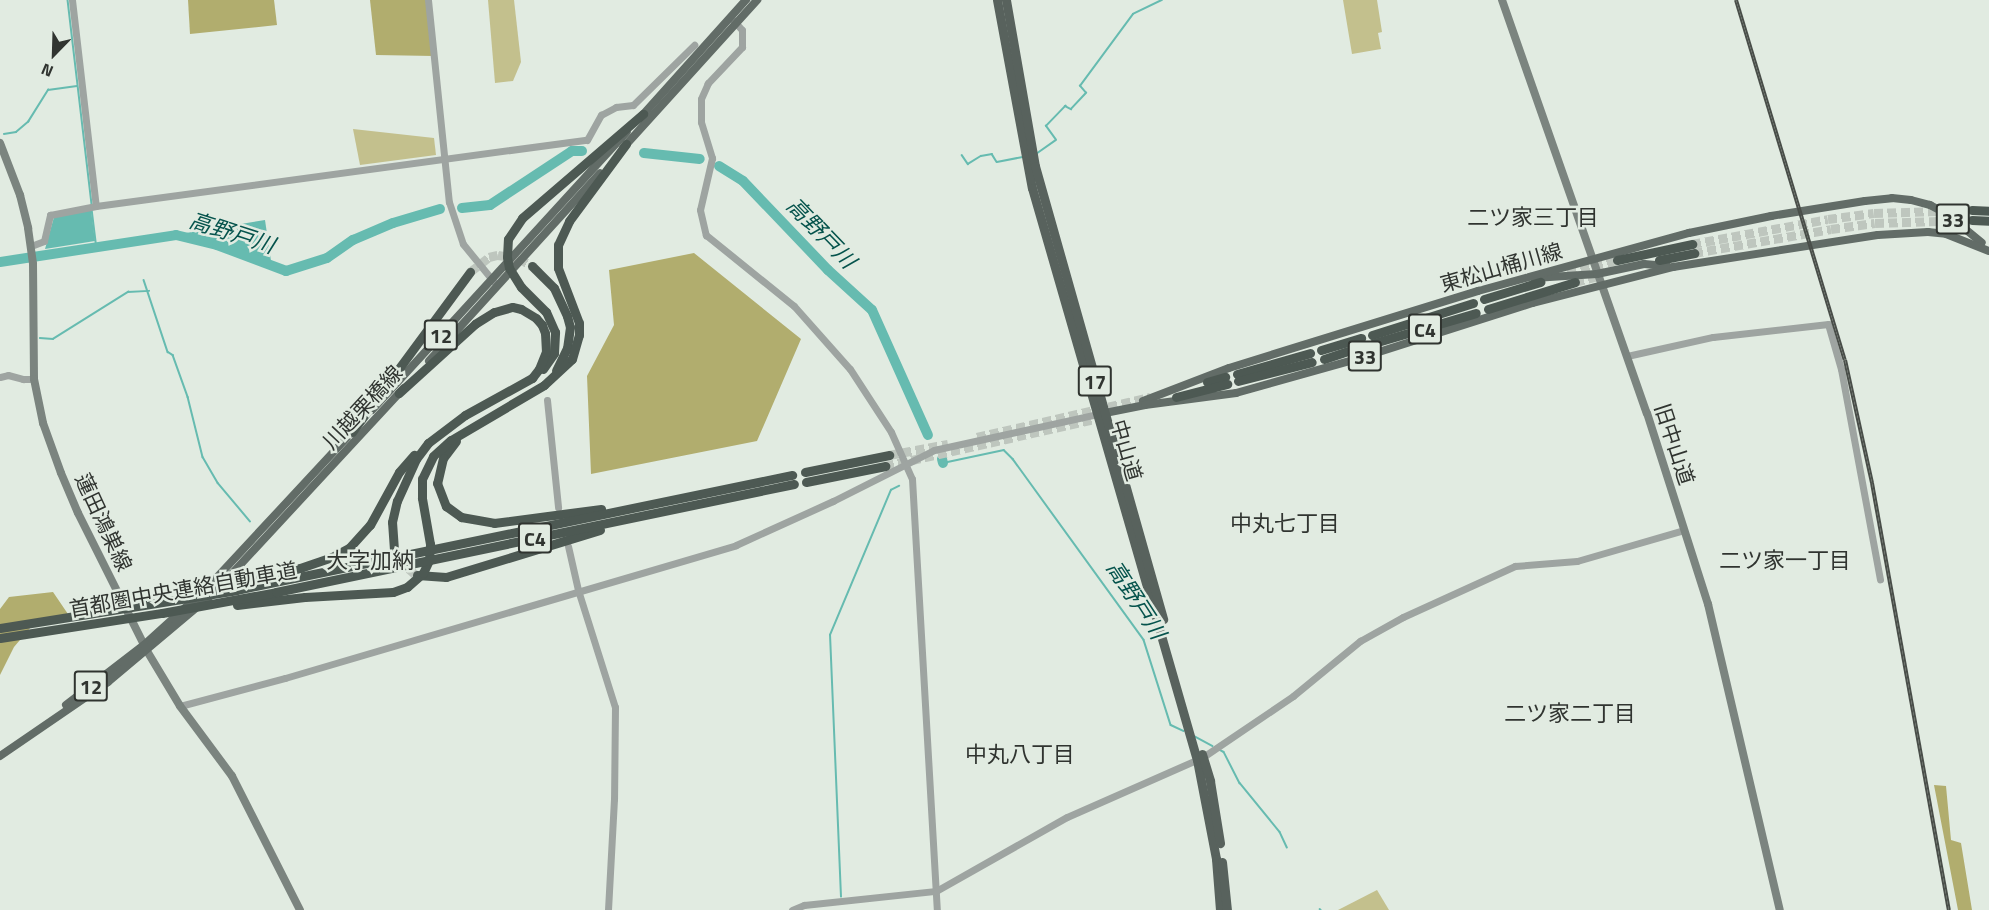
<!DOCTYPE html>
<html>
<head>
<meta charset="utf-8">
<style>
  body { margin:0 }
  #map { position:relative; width:1989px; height:910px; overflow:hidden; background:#e1ebe1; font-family:"Titillium Web","Noto Sans JP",sans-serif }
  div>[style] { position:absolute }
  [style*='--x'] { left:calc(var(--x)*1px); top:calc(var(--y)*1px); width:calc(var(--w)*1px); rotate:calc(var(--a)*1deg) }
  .green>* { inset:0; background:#c3c08d }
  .forest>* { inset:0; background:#b1ad6e }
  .water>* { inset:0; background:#66bbb0 }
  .stream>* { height:1.5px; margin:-0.75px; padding:0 0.75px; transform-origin:0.75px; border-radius:0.75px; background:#66bbb0 }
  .river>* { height:10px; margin:-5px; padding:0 5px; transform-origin:5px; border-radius:5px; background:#66bbb0 }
  .motorway-tunnel>* { height:9px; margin-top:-4.5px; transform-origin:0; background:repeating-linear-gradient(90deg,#bec6be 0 9px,transparent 0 13.5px) }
  .tertiary>* { height:7px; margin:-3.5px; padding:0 3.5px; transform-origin:3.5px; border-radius:3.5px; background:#9ea4a1 }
  .secondary>* { height:8px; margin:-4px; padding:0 4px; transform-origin:4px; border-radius:4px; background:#7b847f }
  .primary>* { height:8px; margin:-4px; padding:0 4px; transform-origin:4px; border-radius:4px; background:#626c67 }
  .trunk>* { height:9px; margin:-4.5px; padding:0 4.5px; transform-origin:4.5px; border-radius:4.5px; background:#58625d }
  .motorway>* { height:9px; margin:-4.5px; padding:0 4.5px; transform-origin:4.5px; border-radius:4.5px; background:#4d5953 }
  .rail>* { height:4px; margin-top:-2px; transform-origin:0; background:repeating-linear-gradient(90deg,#e1ebe1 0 4.5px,#494e49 0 9px); box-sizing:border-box; border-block:2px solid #494e49 }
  span { translate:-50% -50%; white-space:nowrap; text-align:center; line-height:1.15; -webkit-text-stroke:5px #e1ebe1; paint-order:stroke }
  .shield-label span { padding:2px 4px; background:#e1ebe1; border:2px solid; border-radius:4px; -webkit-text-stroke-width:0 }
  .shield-label { font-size:20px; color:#303430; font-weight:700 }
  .street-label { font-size:21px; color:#303430 }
  .neighbourhood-label { font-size:22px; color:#303430 }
  .water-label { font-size:22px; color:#05534c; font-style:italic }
  .north { position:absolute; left:24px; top:24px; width:60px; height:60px; -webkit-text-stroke:4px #e1ebe1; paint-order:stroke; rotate:203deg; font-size:16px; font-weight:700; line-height:24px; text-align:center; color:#303430 }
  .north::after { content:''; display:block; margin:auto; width:21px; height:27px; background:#303430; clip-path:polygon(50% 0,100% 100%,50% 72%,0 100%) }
</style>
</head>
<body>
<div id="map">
  <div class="green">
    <i style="clip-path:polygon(488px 0,514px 0,521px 62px,513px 81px,495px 83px)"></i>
    <i style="clip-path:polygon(1343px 0,1377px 0,1382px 32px,1378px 33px,1381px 49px,1352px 54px)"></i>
    <i style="clip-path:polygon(353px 129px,434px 138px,436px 155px,360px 165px)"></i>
    <i style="clip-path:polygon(1377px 890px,1389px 910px,1338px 910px)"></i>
  </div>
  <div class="forest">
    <i style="clip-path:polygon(188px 0,274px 0,277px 25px,190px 34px)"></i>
    <i style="clip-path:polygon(370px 0,428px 0,434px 56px,376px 55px)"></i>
    <i style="clip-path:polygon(694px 253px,801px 339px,757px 441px,591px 474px,587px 376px,614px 325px,609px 270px)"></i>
    <i style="clip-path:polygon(53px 592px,70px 617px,31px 627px,14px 647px,0 675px,0 609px,9px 597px)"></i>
    <i style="clip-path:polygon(1934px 785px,1946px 786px,1951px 840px,1961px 843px,1972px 910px,1958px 910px)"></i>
  </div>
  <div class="water">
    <i style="clip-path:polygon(91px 210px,95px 241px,45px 249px,54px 217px)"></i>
    <i style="clip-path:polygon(265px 220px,271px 261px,186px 233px)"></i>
  </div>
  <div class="stream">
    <i style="--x:68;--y:0;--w:206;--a:83.3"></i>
    <i style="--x:4;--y:134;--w:12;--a:-9"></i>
    <i style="--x:16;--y:132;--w:16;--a:-40"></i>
    <i style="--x:28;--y:122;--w:38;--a:-58"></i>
    <i style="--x:48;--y:90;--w:29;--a:-8"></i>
    <i style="--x:1036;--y:154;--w:24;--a:-35"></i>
    <i style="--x:1056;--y:140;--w:17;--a:-126"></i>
    <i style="--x:1046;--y:126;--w:28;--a:-46"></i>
    <i style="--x:1065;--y:106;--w:7;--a:27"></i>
    <i style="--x:1071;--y:109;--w:22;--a:-47"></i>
    <i style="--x:1086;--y:93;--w:9;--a:-131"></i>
    <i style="--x:1080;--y:86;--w:89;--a:-53.6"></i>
    <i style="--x:1133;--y:14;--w:32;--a:-26"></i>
    <i style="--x:962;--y:155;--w:11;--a:56"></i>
    <i style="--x:968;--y:164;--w:15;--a:-32"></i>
    <i style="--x:981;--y:156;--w:11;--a:-10"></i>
    <i style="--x:992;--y:154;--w:9;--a:58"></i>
    <i style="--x:997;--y:162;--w:26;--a:-11"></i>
    <i style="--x:92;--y:209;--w:38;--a:83"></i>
    <i style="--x:144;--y:280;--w:76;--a:71.6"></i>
    <i style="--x:168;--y:352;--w:6;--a:31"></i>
    <i style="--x:173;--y:355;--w:45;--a:70.3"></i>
    <i style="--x:188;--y:397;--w:62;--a:76"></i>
    <i style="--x:203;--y:457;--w:30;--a:60"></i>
    <i style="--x:218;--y:483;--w:50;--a:49.9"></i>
    <i style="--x:40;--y:338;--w:13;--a:4"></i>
    <i style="--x:53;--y:339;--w:89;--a:-32.1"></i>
    <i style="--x:128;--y:292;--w:21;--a:-3"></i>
    <i style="--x:943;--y:463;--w:62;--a:-12"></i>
    <i style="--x:1004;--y:450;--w:13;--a:45"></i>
    <i style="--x:1013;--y:459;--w:223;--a:54.1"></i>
    <i style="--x:1144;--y:640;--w:89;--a:72.4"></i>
    <i style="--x:1171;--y:725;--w:14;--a:25"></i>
    <i style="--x:1194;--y:736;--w:21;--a:28"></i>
    <i style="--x:1220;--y:750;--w:4;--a:27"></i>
    <i style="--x:1224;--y:752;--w:35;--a:63"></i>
    <i style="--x:1240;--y:783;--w:63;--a:50.8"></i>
    <i style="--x:1280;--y:832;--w:17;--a:65"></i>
    <i style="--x:841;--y:897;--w:262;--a:-92.4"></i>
    <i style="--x:830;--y:635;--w:157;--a:-67.2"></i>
    <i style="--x:891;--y:490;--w:9;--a:-27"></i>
    <i style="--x:1320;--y:909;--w:1;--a:45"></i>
  </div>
  <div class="river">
    <i style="--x:644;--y:153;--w:56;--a:6.1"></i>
    <i style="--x:719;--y:166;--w:28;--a:32"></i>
    <i style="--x:743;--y:181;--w:123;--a:46.3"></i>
    <i style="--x:828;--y:270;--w:59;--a:42.3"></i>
    <i style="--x:872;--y:310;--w:137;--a:65.9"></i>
    <i style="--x:462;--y:208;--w:28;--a:-6"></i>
    <i style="--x:490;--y:205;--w:98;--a:-33.4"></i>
    <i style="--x:572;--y:151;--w:10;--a:0"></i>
    <i style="--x:0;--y:262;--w:178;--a:-8.7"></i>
    <i style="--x:176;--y:235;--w:42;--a:13.7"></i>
    <i style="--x:217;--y:245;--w:74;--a:20.6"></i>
    <i style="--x:286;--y:271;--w:43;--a:-17.6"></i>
    <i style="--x:327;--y:258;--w:32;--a:-35"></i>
    <i style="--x:353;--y:240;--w:43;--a:-23"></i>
    <i style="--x:393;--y:223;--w:49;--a:-16.6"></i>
    <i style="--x:942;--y:459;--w:4;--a:76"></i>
  </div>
  <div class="motorway-tunnel">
    <i style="--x:1692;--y:244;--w:138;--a:-10.4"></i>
    <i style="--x:1828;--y:219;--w:46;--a:-7.4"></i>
    <i style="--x:1874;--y:213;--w:98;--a:-1.8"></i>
    <i style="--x:1694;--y:253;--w:139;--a:-9.9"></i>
    <i style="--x:1831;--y:229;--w:44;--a:-7.8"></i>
    <i style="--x:1875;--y:223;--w:97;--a:-1.8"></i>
    <i style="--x:470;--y:272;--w:24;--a:-38"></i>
    <i style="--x:489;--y:257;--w:9;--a:-13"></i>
    <i style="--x:498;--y:255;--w:21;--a:8"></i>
    <i style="--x:519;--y:258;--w:15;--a:32"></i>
    <i style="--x:1568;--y:274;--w:51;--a:-15.9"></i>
    <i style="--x:1575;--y:282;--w:25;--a:-14"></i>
    <i style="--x:977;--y:437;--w:178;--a:-13"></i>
    <i style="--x:889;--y:455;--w:60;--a:-10.6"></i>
    <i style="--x:885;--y:466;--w:225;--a:-12.6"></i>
    <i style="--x:399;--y:560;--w:21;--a:41"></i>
  </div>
  <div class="tertiary">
    <i style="--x:72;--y:0;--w:207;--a:83.4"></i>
    <i style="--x:428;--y:0;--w:203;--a:84.1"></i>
    <i style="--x:449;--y:202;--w:44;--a:71.6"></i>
    <i style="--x:463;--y:244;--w:49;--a:50.8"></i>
    <i style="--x:733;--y:20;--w:13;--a:48"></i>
    <i style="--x:742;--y:30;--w:17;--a:90"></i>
    <i style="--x:742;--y:47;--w:50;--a:133.4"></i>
    <i style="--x:708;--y:83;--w:17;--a:114"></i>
    <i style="--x:701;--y:99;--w:23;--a:90"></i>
    <i style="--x:701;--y:122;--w:38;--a:73"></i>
    <i style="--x:712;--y:158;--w:53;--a:103"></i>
    <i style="--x:700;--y:210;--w:26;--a:77"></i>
    <i style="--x:706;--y:235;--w:113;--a:38.9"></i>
    <i style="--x:794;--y:306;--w:84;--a:48.4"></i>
    <i style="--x:850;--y:369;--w:75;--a:56.9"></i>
    <i style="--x:891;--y:432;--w:51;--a:65.9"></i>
    <i style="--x:912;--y:479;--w:432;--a:86.7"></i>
    <i style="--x:31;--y:246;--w:14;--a:-21"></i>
    <i style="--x:44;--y:241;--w:27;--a:-77"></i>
    <i style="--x:50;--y:215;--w:47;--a:-11.1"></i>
    <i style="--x:96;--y:206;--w:495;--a:-7.7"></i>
    <i style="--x:587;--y:140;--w:29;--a:-61"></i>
    <i style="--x:601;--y:115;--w:17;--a:-28"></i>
    <i style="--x:616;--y:107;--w:17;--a:-7"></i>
    <i style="--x:633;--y:105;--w:86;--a:-44.5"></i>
    <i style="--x:1627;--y:356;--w:88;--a:-12.5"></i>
    <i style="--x:1713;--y:337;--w:116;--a:-6.4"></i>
    <i style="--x:1828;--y:324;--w:47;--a:73.9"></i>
    <i style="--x:1841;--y:369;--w:214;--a:79.5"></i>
    <i style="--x:0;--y:377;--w:8;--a:-14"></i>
    <i style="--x:8;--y:375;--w:16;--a:15"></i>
    <i style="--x:23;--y:379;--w:11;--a:0"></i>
    <i style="--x:547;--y:400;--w:108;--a:84.1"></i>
    <i style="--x:568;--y:546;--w:45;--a:77.2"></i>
    <i style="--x:578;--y:590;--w:123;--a:72.5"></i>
    <i style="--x:615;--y:707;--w:92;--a:90.6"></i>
    <i style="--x:614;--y:799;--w:111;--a:93.1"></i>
    <i style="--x:180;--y:706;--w:109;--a:-14.9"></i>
    <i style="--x:285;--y:678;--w:470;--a:-16.4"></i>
    <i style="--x:736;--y:545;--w:107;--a:-24.4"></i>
    <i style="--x:833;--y:501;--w:113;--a:-26.8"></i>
    <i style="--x:934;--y:450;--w:168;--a:-12.4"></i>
    <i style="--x:792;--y:910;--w:13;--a:-23"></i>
    <i style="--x:804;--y:905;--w:133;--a:-6.1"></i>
    <i style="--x:936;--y:891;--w:150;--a:-29.5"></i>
    <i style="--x:1067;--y:817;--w:149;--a:-23.8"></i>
    <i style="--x:1203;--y:757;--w:109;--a:-34.1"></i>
    <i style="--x:1293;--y:696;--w:87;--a:-39.4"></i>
    <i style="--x:1360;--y:641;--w:49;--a:-29.2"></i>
    <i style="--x:1403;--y:617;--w:123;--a:-24.5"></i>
    <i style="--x:1515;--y:566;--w:62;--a:-4.6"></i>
    <i style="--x:1577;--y:561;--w:111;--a:-16.2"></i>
  </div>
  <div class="secondary">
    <i style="--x:1502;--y:0;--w:438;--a:70.7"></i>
    <i style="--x:1647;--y:413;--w:201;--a:72.3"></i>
    <i style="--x:1708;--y:604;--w:314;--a:76.8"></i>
    <i style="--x:0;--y:143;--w:56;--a:69"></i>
    <i style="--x:20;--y:195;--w:34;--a:76"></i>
    <i style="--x:28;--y:228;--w:36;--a:82"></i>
    <i style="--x:33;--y:264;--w:115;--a:89.5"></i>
    <i style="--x:34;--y:379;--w:45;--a:78.4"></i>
    <i style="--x:43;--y:423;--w:53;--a:70.2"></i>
    <i style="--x:61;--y:473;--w:43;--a:67"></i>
    <i style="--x:78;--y:513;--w:154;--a:63.4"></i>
    <i style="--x:147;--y:651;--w:64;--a:59"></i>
    <i style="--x:180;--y:706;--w:87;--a:53.4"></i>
    <i style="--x:232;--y:776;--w:150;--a:63.1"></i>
  </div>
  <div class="primary">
    <i style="--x:640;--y:118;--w:159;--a:-48.1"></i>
    <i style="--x:623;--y:148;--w:200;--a:-47.8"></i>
    <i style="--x:1534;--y:278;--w:63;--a:-3.6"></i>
    <i style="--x:1597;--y:274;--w:48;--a:-12"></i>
    <i style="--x:1644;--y:264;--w:23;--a:5"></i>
    <i style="--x:429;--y:361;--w:254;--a:-47.7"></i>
    <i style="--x:1143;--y:401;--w:92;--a:-21"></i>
    <i style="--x:1229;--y:368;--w:261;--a:-17.2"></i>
    <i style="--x:1478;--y:291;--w:219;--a:-15.4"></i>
    <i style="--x:1689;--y:233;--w:84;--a:-11.7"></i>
    <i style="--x:1771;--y:216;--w:95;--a:-9.1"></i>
    <i style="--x:1865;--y:201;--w:27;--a:-6"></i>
    <i style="--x:1892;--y:198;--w:19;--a:6"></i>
    <i style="--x:1911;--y:200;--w:20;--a:15"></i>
    <i style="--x:1930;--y:205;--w:19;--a:28"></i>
    <i style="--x:1947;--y:214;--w:45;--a:39.6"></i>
    <i style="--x:372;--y:410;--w:377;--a:-47.5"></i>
    <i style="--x:1100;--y:414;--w:46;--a:-11.3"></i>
    <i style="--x:1145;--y:405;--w:92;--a:-7.5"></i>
    <i style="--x:1236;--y:393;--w:126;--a:-15.7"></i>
    <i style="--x:1357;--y:359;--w:185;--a:-17.7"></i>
    <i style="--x:1533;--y:303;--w:145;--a:-14.4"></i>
    <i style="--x:1673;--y:267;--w:207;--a:-8.9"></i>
    <i style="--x:1878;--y:235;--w:50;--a:-3.4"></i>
    <i style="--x:1928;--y:232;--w:18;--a:6"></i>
    <i style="--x:1946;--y:234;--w:46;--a:21.6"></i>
    <i style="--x:66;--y:705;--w:98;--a:-37.6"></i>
    <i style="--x:144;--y:645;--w:86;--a:-42.2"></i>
    <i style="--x:208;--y:587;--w:216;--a:-47.1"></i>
    <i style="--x:0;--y:756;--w:131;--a:-34.4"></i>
    <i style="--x:108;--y:682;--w:140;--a:-40.1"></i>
    <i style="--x:215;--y:592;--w:278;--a:-47.2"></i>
  </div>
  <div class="trunk">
    <i style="--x:997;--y:0;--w:191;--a:79.5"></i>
    <i style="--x:1032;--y:188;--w:595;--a:73.91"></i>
    <i style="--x:1197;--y:760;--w:101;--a:79.1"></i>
    <i style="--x:1216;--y:859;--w:51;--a:85.5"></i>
    <i style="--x:1006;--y:0;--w:169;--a:80.1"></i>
    <i style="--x:1035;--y:166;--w:471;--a:74.2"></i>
    <i style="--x:1202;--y:754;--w:28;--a:73"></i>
    <i style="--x:1210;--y:781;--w:63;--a:80.8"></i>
    <i style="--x:1222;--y:862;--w:48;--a:84.1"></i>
  </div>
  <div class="motorway">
    <i style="--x:1972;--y:210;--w:17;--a:3"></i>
    <i style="--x:1972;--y:220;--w:17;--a:3"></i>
    <i style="--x:1617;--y:260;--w:77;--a:-12"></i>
    <i style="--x:1659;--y:260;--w:36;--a:-11"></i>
    <i style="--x:532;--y:266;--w:31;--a:45"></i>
    <i style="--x:554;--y:288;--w:31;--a:65"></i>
    <i style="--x:567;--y:316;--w:11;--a:75"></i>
    <i style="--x:570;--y:327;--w:21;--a:98"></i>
    <i style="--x:567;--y:348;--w:25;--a:116"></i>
    <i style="--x:1484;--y:299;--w:59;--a:-16.9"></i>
    <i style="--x:1488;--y:309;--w:91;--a:-17.2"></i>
    <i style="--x:1372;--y:335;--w:106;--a:-17.6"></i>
    <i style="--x:1374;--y:343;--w:106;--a:-16.4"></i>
    <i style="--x:1321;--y:350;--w:42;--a:-16.7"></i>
    <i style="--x:1324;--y:359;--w:41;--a:-18.4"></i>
    <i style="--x:543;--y:369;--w:19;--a:-55"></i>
    <i style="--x:554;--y:353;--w:21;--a:-87"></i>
    <i style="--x:555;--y:332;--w:22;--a:-114"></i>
    <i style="--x:546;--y:312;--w:35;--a:-135"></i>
    <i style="--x:521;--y:287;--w:22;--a:-122"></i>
    <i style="--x:509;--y:268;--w:11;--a:-100"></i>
    <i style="--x:507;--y:257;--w:18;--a:-87"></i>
    <i style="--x:508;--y:239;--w:25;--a:-56"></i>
    <i style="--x:522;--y:218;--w:160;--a:-40.7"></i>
    <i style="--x:1237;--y:374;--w:76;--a:-16"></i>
    <i style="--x:1238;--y:381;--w:76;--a:-14.4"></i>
    <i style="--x:1207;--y:382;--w:19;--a:-16"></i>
    <i style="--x:1176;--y:397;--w:53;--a:-14.3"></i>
    <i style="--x:352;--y:432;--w:199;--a:-53.6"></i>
    <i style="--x:456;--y:441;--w:21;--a:127"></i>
    <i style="--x:443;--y:458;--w:26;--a:103"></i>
    <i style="--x:437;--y:483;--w:25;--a:69"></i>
    <i style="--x:446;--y:506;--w:19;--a:36"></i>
    <i style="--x:461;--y:517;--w:34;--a:10"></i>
    <i style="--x:494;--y:523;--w:108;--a:-7.5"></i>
    <i style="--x:805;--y:472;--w:86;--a:-11.4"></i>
    <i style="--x:806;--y:482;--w:81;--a:-11.4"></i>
    <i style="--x:394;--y:550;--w:28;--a:-94"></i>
    <i style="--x:392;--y:522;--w:22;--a:-77"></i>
    <i style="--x:397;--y:501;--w:46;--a:-65.7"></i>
    <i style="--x:416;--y:459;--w:20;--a:-53"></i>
    <i style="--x:428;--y:443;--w:46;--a:-37.1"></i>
    <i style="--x:465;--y:415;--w:77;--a:-28.9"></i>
    <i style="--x:532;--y:378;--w:11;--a:-52"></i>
    <i style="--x:539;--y:369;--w:18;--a:-68"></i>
    <i style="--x:546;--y:352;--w:19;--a:-93"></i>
    <i style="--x:545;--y:333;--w:9;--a:-111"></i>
    <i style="--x:542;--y:325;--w:9;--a:-131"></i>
    <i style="--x:536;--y:318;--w:17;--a:-149"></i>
    <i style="--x:521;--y:309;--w:9;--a:-167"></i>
    <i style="--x:512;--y:307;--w:19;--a:164"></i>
    <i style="--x:494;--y:312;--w:22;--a:148"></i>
    <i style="--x:475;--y:324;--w:103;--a:137.8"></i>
    <i style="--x:417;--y:575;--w:29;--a:4"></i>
    <i style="--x:446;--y:577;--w:161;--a:-17"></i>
    <i style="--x:229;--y:586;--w:73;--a:-14.2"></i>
    <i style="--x:300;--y:568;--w:34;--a:-19"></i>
    <i style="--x:332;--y:557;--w:19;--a:-28"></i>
    <i style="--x:349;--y:548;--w:31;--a:-48"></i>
    <i style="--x:370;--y:525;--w:60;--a:-61.3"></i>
    <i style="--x:399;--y:472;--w:23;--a:-49"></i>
    <i style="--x:237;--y:605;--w:68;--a:-6.7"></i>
    <i style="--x:305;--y:597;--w:88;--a:-3.3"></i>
    <i style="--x:393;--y:592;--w:15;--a:-20"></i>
    <i style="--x:407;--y:587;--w:21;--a:-41"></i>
    <i style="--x:423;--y:573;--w:14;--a:-65"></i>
    <i style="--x:429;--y:560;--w:16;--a:-86"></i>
    <i style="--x:430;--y:544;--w:47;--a:-99.9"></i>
    <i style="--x:422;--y:498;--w:19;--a:-90"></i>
    <i style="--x:422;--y:479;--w:25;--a:-64"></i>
    <i style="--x:433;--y:456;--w:24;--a:-42"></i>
    <i style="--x:451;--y:440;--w:108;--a:-30.6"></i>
    <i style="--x:544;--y:385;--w:38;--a:-43"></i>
    <i style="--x:572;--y:359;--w:25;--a:-74"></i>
    <i style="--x:579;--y:335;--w:12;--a:-90"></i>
    <i style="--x:579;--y:323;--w:59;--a:-110.9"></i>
    <i style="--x:558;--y:268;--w:23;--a:-90"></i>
    <i style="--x:558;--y:245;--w:26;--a:-65"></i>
    <i style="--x:569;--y:221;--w:96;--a:-53.5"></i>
    <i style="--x:0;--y:628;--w:239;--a:-9.1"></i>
    <i style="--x:236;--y:590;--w:568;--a:-11.69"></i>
    <i style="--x:0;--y:638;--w:164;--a:-8.8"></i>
    <i style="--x:162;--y:613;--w:116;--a:-10.4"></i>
    <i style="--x:276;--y:592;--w:529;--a:-11.78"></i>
  </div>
  <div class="rail">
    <i style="--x:1736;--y:0;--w:376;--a:73.2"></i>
    <i style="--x:1845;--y:360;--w:126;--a:77.6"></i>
    <i style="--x:1872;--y:483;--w:434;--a:79.8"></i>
  </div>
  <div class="shield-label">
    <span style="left:1953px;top:219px">33</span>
    <span style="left:1425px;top:329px">C4</span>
    <span style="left:441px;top:335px">12</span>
    <span style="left:1365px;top:356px">33</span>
    <span style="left:1095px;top:381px">17</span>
    <span style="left:535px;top:538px">C4</span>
    <span style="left:91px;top:686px">12</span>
  </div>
  <div class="street-label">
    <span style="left:1501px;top:267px;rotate:-16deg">東松山桶川線</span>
    <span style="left:362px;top:407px;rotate:-47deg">川越栗橋線</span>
    <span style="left:1675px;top:444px;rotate:72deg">旧中山道</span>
    <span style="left:1127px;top:450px;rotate:74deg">中山道</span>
    <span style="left:104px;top:522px;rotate:65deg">蓮田鴻巣線</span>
    <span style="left:183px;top:589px;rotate:-10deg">首都圏中央連絡自動車道</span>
  </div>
  <div class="neighbourhood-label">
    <span style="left:1533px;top:218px">二ツ家三丁目</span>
    <span style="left:1285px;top:524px">中丸七丁目</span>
    <span style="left:370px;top:561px">大字加納</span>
    <span style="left:1785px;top:561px">二ツ家一丁目</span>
    <span style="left:1570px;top:714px">二ツ家二丁目</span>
    <span style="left:1020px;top:755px">中丸八丁目</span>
  </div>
  <div class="water-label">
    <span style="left:232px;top:233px;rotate:18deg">高野戸川</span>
    <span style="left:821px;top:233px;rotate:46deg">高野戸川</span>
    <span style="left:1136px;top:600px;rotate:57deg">高野戸川</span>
  </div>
  <div class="north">N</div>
</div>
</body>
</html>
